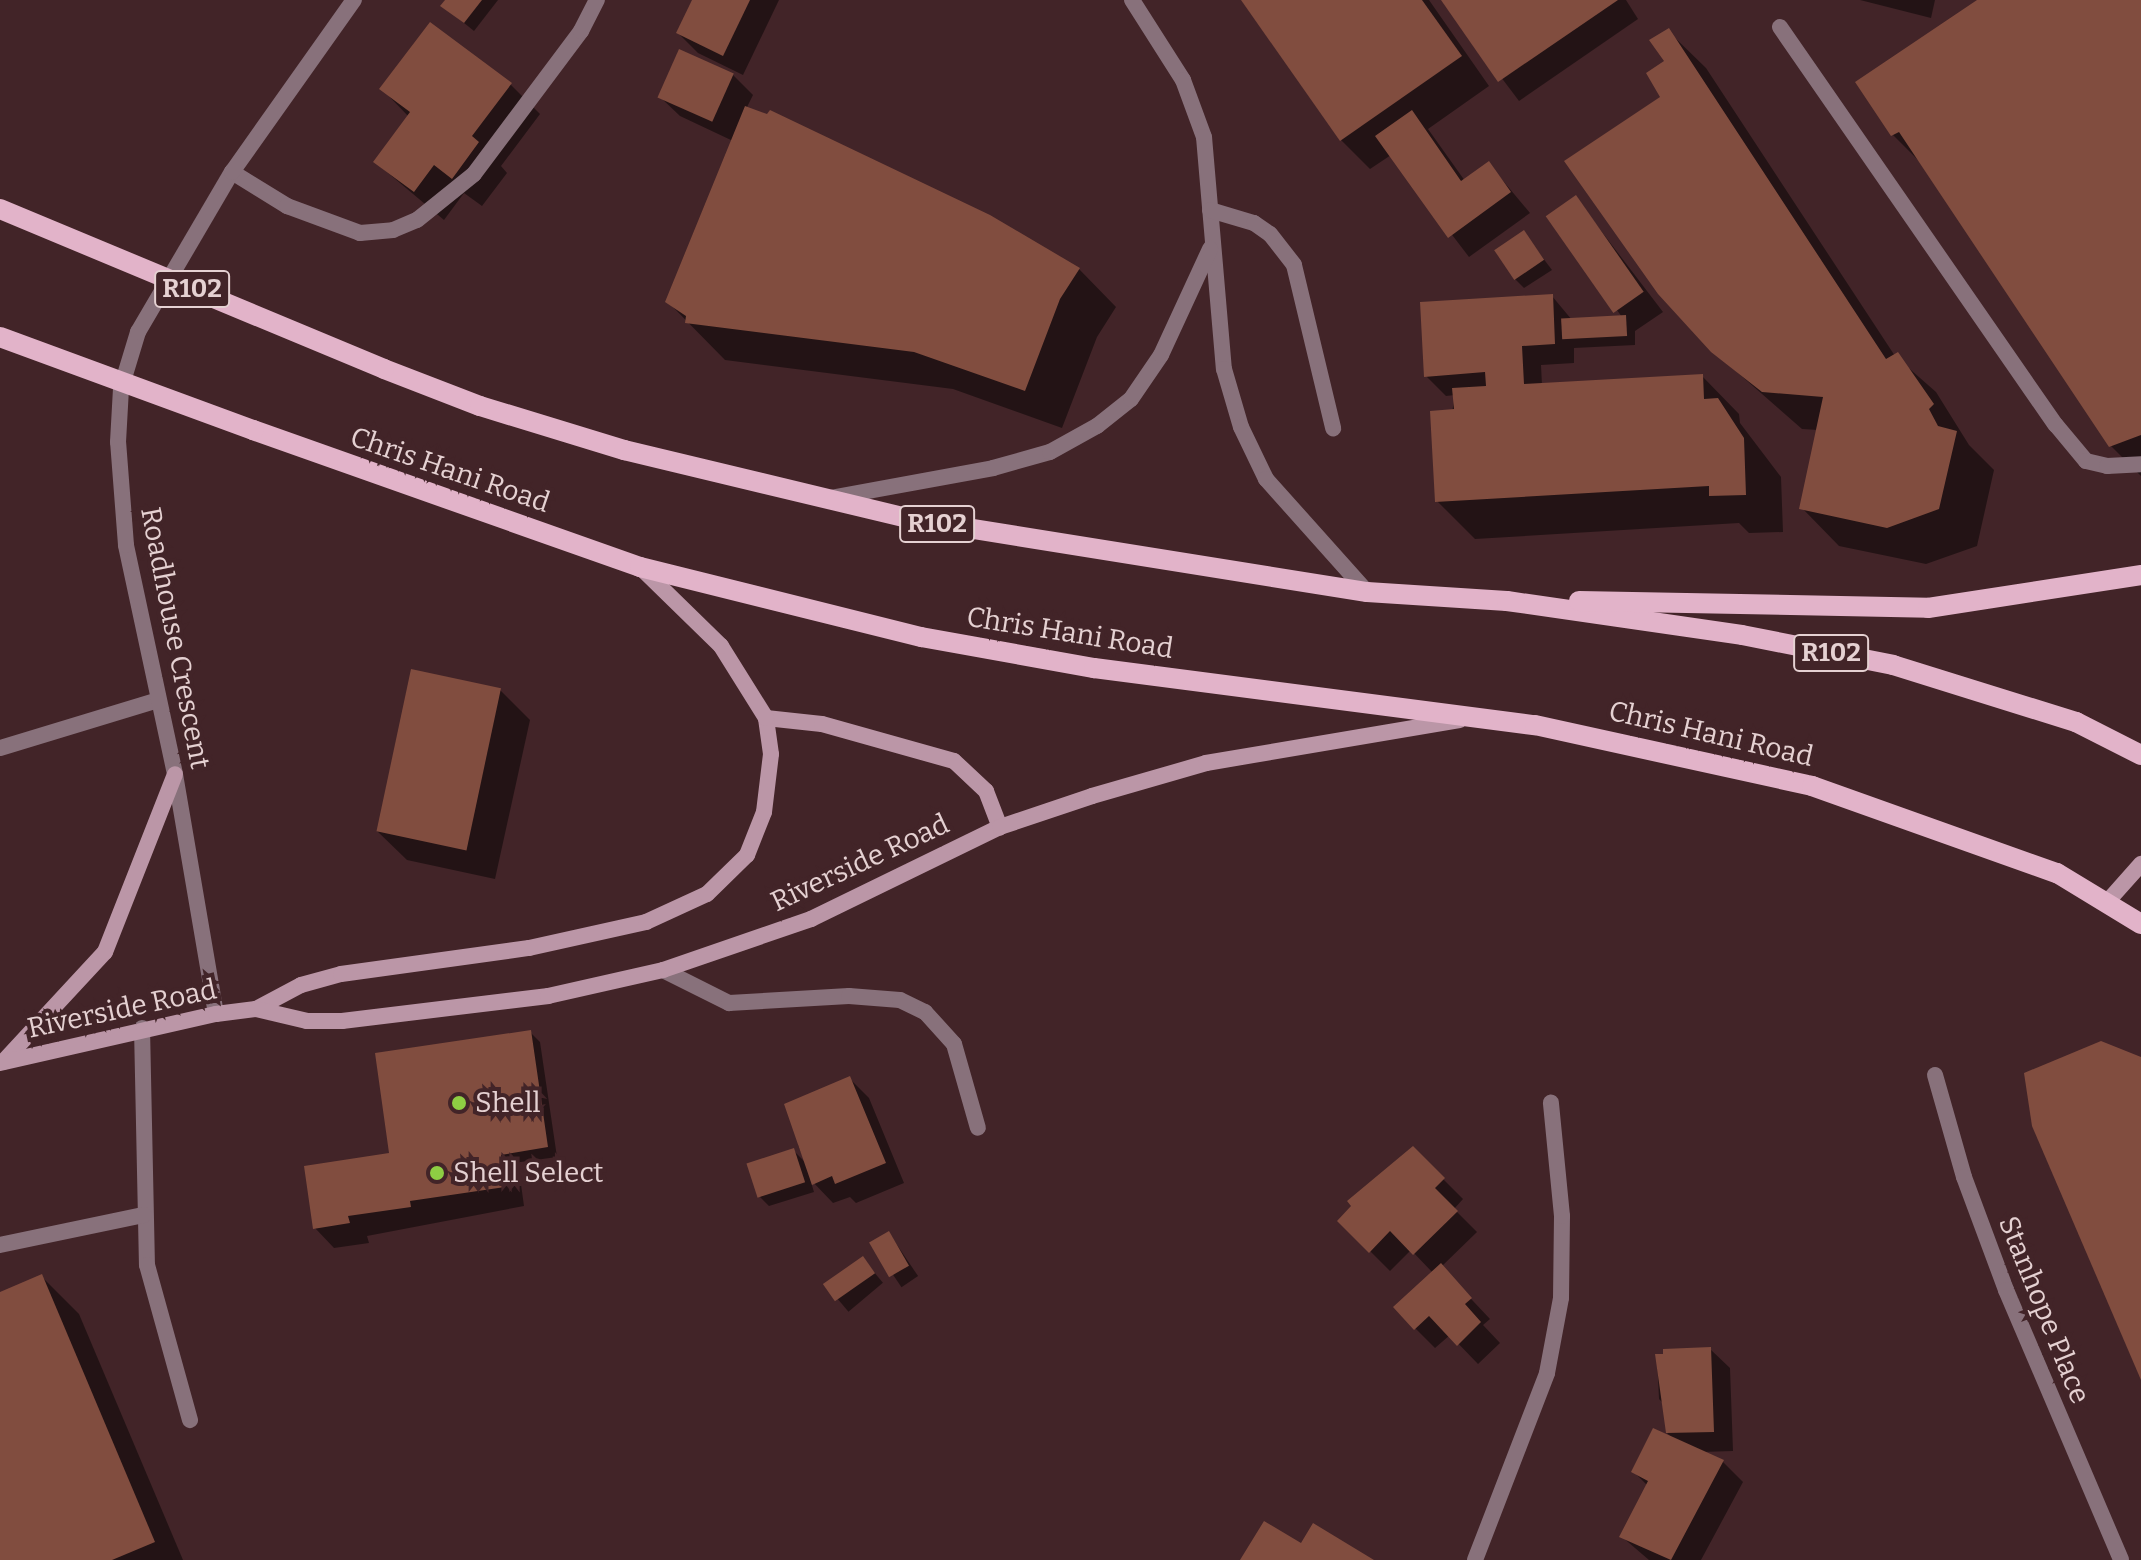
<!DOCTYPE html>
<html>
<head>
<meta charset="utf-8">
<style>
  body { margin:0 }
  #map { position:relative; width:2141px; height:1560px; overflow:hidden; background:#422428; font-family:Bitter,serif }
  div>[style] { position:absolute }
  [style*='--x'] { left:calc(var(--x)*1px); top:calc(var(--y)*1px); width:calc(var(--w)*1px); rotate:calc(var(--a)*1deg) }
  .shadow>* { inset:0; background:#0007; transform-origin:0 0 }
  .building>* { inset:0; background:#814d3f; transform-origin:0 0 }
  .service>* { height:16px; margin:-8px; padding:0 8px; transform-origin:8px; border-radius:8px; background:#88717b }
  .minor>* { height:16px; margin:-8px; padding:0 8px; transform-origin:8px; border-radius:8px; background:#88717b }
  .secondary>* { height:16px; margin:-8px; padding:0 8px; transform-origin:8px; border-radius:8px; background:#bb96a7 }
  .primary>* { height:20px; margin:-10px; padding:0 10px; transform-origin:10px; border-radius:10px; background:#e2b3c9 }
  .primary-bridge>* { height:20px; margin:-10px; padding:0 10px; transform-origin:10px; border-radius:10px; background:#e2b3c9 }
  .dots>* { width:22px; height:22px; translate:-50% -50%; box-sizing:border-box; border:4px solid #422428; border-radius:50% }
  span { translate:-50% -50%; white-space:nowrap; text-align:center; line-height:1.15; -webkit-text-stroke:8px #422428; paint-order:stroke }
  .shield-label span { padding:2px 6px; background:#422428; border:2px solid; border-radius:6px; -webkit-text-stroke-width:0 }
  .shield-label { font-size:26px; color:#e5d1d2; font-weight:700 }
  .street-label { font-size:28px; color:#e5d1d2 }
  .poi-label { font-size:28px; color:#e5d1d2 }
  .left { translate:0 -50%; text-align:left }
</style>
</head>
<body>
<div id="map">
  <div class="shadow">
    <i style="clip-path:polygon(447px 0,498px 0,474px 31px,443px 6px)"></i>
    <i style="clip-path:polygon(694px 0,779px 0,743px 75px,698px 53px,678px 33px)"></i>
    <i style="clip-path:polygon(1243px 0,1429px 0,1489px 86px,1428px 129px,1465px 181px,1489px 164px,1530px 213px,1469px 257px,1391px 155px,1370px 169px,1341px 140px)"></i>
    <i style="clip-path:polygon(1443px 0,1626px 0,1638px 19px,1519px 101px)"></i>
    <i style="clip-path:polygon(1860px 0,1935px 0,1931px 18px)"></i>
    <i style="clip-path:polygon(1981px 0,2141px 0,2141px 476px,2111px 446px,1923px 165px,1893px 135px)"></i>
    <i style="clip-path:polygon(1668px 31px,1706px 68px,1895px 356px,1936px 392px,1969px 445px,1994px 470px,1977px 546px,1926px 564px,1839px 546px,1802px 508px,1818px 430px,1802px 429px,1713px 351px,1663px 98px)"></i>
    <i style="clip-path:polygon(733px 75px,753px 95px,746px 109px,1079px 269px,1116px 307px,1097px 337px,1062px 428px,953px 389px,725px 360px,668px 302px,733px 141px,680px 116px,660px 97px)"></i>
    <i style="clip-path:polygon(510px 84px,540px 114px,501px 166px,507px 173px,482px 206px,464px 193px,444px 220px,375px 162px,409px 117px,382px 89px)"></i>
    <i style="clip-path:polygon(1576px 198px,1663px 312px,1635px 331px,1635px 345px,1574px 348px,1574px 363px,1541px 365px,1542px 385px,1702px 376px,1739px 414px,1740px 423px,1781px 477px,1783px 532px,1749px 533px,1739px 523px,1475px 539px,1437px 501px,1455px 395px,1446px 396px,1426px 376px,1552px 296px,1572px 320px,1622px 317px,1549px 217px)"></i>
    <i style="clip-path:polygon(1524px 233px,1552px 270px,1524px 288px,1515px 279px)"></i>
    <i style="clip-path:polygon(500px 690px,530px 720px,495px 879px,407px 860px,377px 831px)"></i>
    <i style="clip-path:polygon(531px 1033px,540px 1042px,557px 1157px,507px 1164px,520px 1177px,524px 1206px,367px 1236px,369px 1243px,334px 1248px,315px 1228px)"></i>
    <i style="clip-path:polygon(850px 1079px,869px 1098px,904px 1183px,856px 1203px,850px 1197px,833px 1203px,810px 1179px,814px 1192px,769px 1206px,760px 1197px,794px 1151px,805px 1162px,798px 1145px)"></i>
    <i style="clip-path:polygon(1413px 1149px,1463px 1199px,1454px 1209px,1477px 1232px,1441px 1267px,1490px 1319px,1483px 1325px,1500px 1343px,1478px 1364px,1450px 1335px,1435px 1348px,1415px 1328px,1433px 1273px,1411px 1250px,1390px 1271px,1340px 1221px)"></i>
    <i style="left:889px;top:1233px;width:52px;height:20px;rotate:56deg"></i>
    <i style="left:863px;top:1259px;width:31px;height:45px;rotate:50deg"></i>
    <i style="clip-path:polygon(42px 1277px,79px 1314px,183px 1560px,0 1560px,0 1295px)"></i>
    <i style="clip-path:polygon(1710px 1349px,1730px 1368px,1733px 1451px,1701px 1452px,1723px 1462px,1743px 1482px,1701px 1560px,1649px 1560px,1621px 1536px,1648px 1486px,1633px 1471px,1674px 1440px,1667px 1433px,1666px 1406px,1659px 1399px,1657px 1356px)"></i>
  </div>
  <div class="building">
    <i style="clip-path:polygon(445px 0,482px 0,464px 23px,440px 6px)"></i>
    <i style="clip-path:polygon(692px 0,750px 0,723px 56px,676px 33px)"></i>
    <i style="clip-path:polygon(1241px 0,1422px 0,1462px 56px,1340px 141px)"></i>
    <i style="clip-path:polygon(1441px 0,1618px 0,1498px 82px)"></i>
    <i style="clip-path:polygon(1977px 0,2141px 0,2141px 435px,2109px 447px,1899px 132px,1891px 136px,1855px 82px)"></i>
    <i style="clip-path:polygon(430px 22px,512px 83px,472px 136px,479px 142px,452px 179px,434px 165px,414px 192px,373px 162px,410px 112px,379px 89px)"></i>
    <i style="clip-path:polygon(1669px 28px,1886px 359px,1898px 352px,1934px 404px,1929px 409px,1938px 426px,1957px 431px,1939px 509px,1887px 528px,1799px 509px,1823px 397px,1762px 392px,1711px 352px,1658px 294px,1564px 161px,1660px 97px,1646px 73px,1664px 61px,1649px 40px)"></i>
    <i style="left:679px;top:49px;width:60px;height:53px;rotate:24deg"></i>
    <i style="clip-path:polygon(745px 106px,767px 114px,770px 110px,990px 215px,1080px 268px,1060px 299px,1025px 391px,914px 352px,685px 323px,686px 316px,665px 302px)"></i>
    <i style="clip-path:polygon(1412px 110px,1461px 181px,1489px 161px,1511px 192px,1448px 238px,1375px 136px)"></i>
    <i style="left:1576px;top:195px;width:118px;height:37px;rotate:55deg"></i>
    <i style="left:1524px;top:230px;width:36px;height:36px;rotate:56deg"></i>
    <i style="clip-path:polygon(1553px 294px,1555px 344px,1522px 346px,1524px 384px,1703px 374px,1704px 399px,1718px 398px,1744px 438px,1746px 495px,1709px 496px,1709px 486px,1435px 502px,1430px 411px,1454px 409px,1452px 388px,1486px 386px,1485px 372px,1424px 377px,1420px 302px)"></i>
    <i style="left:1626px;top:315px;width:21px;height:65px;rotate:87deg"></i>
    <i style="left:411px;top:669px;width:92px;height:166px;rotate:12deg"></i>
    <i style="clip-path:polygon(531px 1030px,548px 1147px,501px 1155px,505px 1187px,410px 1201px,411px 1207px,348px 1216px,350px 1223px,313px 1229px,304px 1166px,389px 1153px,375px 1053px)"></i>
    <i style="clip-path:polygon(2101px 1041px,2141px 1057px,2141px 1380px,2032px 1126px,2024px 1073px)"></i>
    <i style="clip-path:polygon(850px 1076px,886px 1163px,835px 1184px,832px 1176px,812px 1185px,784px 1104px)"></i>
    <i style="clip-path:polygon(1413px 1146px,1445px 1178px,1435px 1188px,1458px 1211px,1413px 1255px,1390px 1231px,1369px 1253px,1337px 1221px,1351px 1206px,1347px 1201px)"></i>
    <i style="left:794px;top:1148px;width:36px;height:50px;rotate:72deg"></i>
    <i style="left:889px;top:1231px;width:40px;height:23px;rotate:60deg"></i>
    <i style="left:863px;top:1256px;width:21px;height:49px;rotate:55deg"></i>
    <i style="clip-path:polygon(1441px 1263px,1472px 1298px,1465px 1304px,1481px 1322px,1457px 1346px,1429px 1316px,1414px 1330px,1393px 1307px)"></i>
    <i style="clip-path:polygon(42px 1274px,155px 1542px,112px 1560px,0 1560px,0 1292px)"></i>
    <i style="clip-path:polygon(1711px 1347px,1714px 1432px,1666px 1433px,1655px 1354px,1663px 1354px,1663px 1349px)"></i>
    <i style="clip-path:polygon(1653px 1428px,1724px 1460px,1671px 1560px,1619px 1537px,1648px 1481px,1631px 1472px)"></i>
    <i style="clip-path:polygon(1264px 1521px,1301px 1543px,1313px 1523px,1374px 1560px,1240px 1560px)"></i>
  </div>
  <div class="service">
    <i style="--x:1132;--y:0;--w:95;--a:57.5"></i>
    <i style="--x:1183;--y:80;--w:61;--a:69.8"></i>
    <i style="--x:1204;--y:137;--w:233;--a:85.1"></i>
    <i style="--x:1224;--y:369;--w:60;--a:73.7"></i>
    <i style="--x:1241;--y:427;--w:58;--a:64.3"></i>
    <i style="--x:1266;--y:479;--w:152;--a:48.2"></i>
    <i style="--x:1780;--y:27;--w:484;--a:55.3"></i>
    <i style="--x:2056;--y:425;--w:47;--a:50.2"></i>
    <i style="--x:2086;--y:461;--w:22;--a:13"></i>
    <i style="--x:2107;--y:466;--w:34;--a:-3"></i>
    <i style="--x:232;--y:172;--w:65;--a:31.7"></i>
    <i style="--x:287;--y:206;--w:78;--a:20.3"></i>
    <i style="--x:360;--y:233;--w:33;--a:-5"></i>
    <i style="--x:393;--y:230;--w:26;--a:-23"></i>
    <i style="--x:417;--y:220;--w:73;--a:-38.9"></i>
    <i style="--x:474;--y:174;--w:179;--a:-53.2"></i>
    <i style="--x:581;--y:31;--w:35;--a:-63"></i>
    <i style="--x:1210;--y:210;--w:46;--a:16.5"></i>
    <i style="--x:1254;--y:223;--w:19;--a:35"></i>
    <i style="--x:1270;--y:234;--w:39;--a:52"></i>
    <i style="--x:1294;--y:265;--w:168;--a:76.5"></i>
    <i style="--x:830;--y:498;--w:166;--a:-10.4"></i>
    <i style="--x:993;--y:468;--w:59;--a:-15.7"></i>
    <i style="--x:1050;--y:452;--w:54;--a:-29"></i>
    <i style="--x:1097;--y:426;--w:43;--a:-38.5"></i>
    <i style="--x:1131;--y:399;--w:53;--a:-55.7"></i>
    <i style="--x:1161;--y:355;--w:117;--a:-65.2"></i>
    <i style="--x:0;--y:748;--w:165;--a:-16.9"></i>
    <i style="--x:663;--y:970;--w:74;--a:26.6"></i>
    <i style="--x:729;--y:1003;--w:120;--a:-3.3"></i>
    <i style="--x:849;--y:996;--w:51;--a:4.5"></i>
    <i style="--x:900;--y:1000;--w:28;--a:26"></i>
    <i style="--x:925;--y:1012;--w:43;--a:47.8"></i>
    <i style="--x:954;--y:1044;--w:87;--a:74.1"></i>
    <i style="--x:216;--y:1014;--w:243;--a:-99.7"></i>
    <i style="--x:175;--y:774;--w:234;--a:-102.1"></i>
    <i style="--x:126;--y:545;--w:103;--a:-94.4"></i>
    <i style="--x:118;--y:442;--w:54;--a:-86.8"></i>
    <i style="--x:121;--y:388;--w:59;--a:-73.1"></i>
    <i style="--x:138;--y:332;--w:186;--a:-59.6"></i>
    <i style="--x:232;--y:172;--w:211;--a:-54.7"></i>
    <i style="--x:142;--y:1028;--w:237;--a:88.8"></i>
    <i style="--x:147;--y:1265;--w:161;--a:74.5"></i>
    <i style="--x:1935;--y:1075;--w:106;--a:74.1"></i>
    <i style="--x:1964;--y:1177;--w:121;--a:69.6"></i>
    <i style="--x:2006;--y:1290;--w:293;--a:66.9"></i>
    <i style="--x:0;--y:1245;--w:147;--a:-11.8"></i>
  </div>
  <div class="minor">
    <i style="--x:1475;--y:1560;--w:200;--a:-68.9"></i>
    <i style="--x:1547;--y:1373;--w:76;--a:-79.4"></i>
    <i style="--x:1561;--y:1298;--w:82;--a:-89.3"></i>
    <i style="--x:1562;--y:1216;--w:114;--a:-95.6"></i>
  </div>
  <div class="secondary">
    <i style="--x:766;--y:718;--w:56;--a:6.1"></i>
    <i style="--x:822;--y:724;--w:137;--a:15.7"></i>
    <i style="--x:954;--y:761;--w:44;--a:43.2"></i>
    <i style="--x:986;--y:791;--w:39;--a:69"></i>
    <i style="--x:2108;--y:901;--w:50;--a:-48.3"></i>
    <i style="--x:256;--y:1009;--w:51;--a:-28.1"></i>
    <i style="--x:301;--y:985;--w:41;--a:-15.4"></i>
    <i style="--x:341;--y:974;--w:190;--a:-7.9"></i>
    <i style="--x:529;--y:948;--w:120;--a:-12.5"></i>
    <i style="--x:646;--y:922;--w:67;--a:-24.7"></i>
    <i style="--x:707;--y:894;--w:56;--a:-44.3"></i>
    <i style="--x:747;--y:855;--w:46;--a:-68.4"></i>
    <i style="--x:764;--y:812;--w:58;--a:-83.1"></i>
    <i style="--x:771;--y:754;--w:36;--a:-98"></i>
    <i style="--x:766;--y:718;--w:85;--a:-122"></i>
    <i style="--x:721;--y:646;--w:112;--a:-135.7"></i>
    <i style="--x:3;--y:1062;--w:150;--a:-47.2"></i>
    <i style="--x:105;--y:952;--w:191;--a:-68.5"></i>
    <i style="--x:0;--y:1063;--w:221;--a:-12.8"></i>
    <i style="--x:216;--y:1014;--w:40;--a:-7.1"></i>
    <i style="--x:256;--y:1009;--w:52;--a:13.2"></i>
    <i style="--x:307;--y:1021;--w:35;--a:0"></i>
    <i style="--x:342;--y:1021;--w:208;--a:-6.9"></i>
    <i style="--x:548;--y:996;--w:118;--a:-12.7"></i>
    <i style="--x:663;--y:970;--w:157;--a:-19"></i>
    <i style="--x:811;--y:919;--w:210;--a:-26"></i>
    <i style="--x:1000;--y:827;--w:97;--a:-18.6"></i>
    <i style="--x:1092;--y:796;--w:119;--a:-16.1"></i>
    <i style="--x:1206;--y:763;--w:257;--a:-9.6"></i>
  </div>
  <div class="primary">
    <i style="--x:384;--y:369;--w:103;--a:21.1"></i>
    <i style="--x:480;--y:406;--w:151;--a:17"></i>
    <i style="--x:624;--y:450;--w:295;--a:13.5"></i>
    <i style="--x:911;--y:519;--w:462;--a:9.1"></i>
    <i style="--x:1367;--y:592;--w:140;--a:3.7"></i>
    <i style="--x:1507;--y:601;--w:237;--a:8.2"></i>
    <i style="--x:1742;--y:635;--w:154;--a:11.2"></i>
    <i style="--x:1893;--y:665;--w:192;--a:17.3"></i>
    <i style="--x:2076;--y:722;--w:73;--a:26.9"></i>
    <i style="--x:253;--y:430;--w:411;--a:19.5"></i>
    <i style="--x:640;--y:567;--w:290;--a:14"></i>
    <i style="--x:921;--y:637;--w:176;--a:10.2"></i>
    <i style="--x:1094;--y:668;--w:445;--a:7.4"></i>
    <i style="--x:1535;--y:725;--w:284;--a:12.4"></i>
    <i style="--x:1812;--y:786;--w:260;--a:19.6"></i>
    <i style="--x:2057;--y:873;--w:98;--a:31.3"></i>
    <i style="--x:1579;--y:601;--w:349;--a:1.1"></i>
    <i style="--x:1928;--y:608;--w:216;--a:-8.8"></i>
  </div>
  <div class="primary-bridge">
    <i style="--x:0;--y:209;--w:416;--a:22.6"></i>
    <i style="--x:0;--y:337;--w:270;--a:20.2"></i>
  </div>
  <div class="dots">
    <i style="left:459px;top:1103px;background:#8ece43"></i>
    <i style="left:437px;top:1173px;background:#8ece43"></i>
  </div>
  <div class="shield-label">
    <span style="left:192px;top:289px">R102</span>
    <span style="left:937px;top:524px">R102</span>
    <span style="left:1831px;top:653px">R102</span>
  </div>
  <div class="street-label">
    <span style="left:450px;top:470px;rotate:19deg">Chris Hani Road</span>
    <span style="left:1070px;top:633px;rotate:9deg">Chris Hani Road</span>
    <span style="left:175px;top:638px;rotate:79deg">Roadhouse Crescent</span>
    <span style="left:1711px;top:734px;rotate:13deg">Chris Hani Road</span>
    <span style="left:860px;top:863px;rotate:-25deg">Riverside Road</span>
    <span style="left:122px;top:1009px;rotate:-12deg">Riverside Road</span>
    <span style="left:2044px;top:1310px;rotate:68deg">Stanhope Place</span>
  </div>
  <div class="poi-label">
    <span class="left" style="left:475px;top:1103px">Shell</span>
    <span class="left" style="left:453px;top:1173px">Shell Select</span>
  </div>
</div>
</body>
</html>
